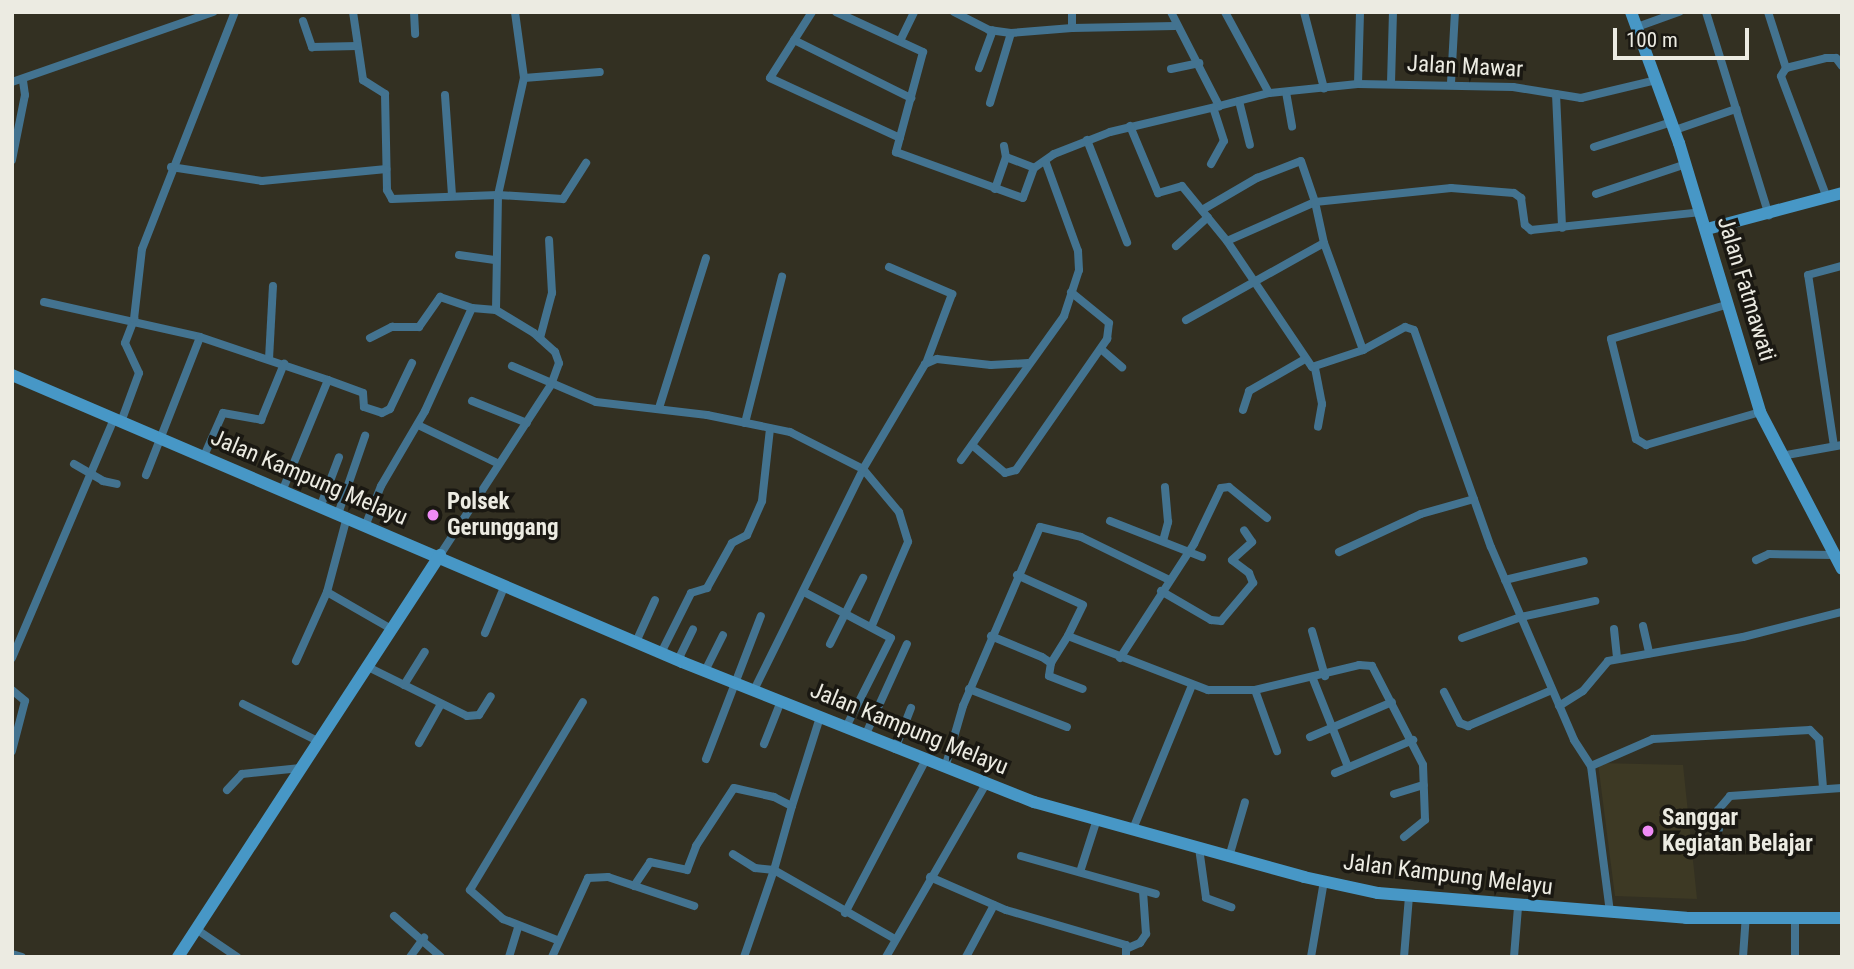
<!DOCTYPE html>
<html>
<head>
<meta charset="utf-8">
<style>
  body { margin:0 }
  #map { position:relative; width:1854px; height:969px; overflow:hidden; background:#333022; font-family:"Roboto Condensed",sans-serif }
  div>[style] { position:absolute }
  [style*='--x'] { left:calc(var(--x)*1px); top:calc(var(--y)*1px); width:calc(var(--w)*1px); rotate:calc(var(--a)*1deg) }
  .built>* { inset:0; background:#3d3924 }
  .street>* { height:8px; margin:-4px; padding:0 4px; transform-origin:4px; border-radius:4px; background:#437390 }
  .secondary>* { height:12px; margin:-6px; padding:0 6px; transform-origin:6px; border-radius:6px; background:#4797c6 }
  .dots>* { width:19px; height:19px; translate:-50% -50%; box-sizing:border-box; border:4px solid #1a1812; border-radius:50% }
  span { translate:-50% -50%; white-space:nowrap; text-align:center; line-height:1.15; -webkit-text-stroke:7px #1a1812; paint-order:stroke }
  .street-label { font-size:23px; color:#ecebe2 }
  .poi-label { font-size:23px; color:#ecebe2; font-weight:700 }
  .left { translate:0 -50%; text-align:left }
  .frame { position:absolute; inset:0; border:14px solid #ecebe2; pointer-events:none }
  .scale { position:absolute; left:1613px; top:28px; width:136px; height:32px; box-sizing:border-box; border:4px solid #ecebe2; border-top:0; padding-left:9px; font-size:21px; line-height:24px; white-space:nowrap; color:#ecebe2; -webkit-text-stroke:5px #1a1812; paint-order:stroke }
</style>
</head>
<body>
<div id="map">
  <div class="built">
    <i style="clip-path:polygon(1598px 763px,1683px 765px,1697px 899px,1615px 896px)"></i>
  </div>
  <div class="street">
    <i style="--x:353;--y:12;--w:69;--a:81.6"></i>
    <i style="--x:363;--y:80;--w:26;--a:32"></i>
    <i style="--x:385;--y:94;--w:96;--a:88.8"></i>
    <i style="--x:387;--y:190;--w:10;--a:61"></i>
    <i style="--x:392;--y:199;--w:106;--a:-2.2"></i>
    <i style="--x:498;--y:195;--w:65;--a:3.5"></i>
    <i style="--x:563;--y:199;--w:43;--a:-57.4"></i>
    <i style="--x:414;--y:12;--w:22;--a:87"></i>
    <i style="--x:812;--y:12;--w:78;--a:122.5"></i>
    <i style="--x:770;--y:78;--w:143;--a:24.8"></i>
    <i style="--x:836;--y:12;--w:96;--a:24.7"></i>
    <i style="--x:923;--y:52;--w:104;--a:105.1"></i>
    <i style="--x:896;--y:152;--w:135;--a:19.9"></i>
    <i style="--x:1023;--y:198;--w:32;--a:-70"></i>
    <i style="--x:1034;--y:168;--w:24;--a:-35"></i>
    <i style="--x:1054;--y:154;--w:60;--a:-21.4"></i>
    <i style="--x:1110;--y:132;--w:112;--a:-13.4"></i>
    <i style="--x:954;--y:12;--w:39;--a:27"></i>
    <i style="--x:989;--y:30;--w:22;--a:8"></i>
    <i style="--x:1011;--y:33;--w:61;--a:-4.7"></i>
    <i style="--x:1072;--y:12;--w:16;--a:90"></i>
    <i style="--x:1072;--y:28;--w:103;--a:-1.1"></i>
    <i style="--x:1171;--y:12;--w:106;--a:62.9"></i>
    <i style="--x:1219;--y:106;--w:52;--a:-14.6"></i>
    <i style="--x:1269;--y:93;--w:89;--a:-5.8"></i>
    <i style="--x:1358;--y:84;--w:155;--a:1.1"></i>
    <i style="--x:1513;--y:87;--w:69;--a:9.2"></i>
    <i style="--x:1581;--y:98;--w:77;--a:-13.5"></i>
    <i style="--x:1225;--y:12;--w:92;--a:61.5"></i>
    <i style="--x:1304;--y:12;--w:79;--a:75.3"></i>
    <i style="--x:1706;--y:12;--w:213;--a:72.8"></i>
    <i style="--x:1768;--y:12;--w:59;--a:72.2"></i>
    <i style="--x:303;--y:21;--w:28;--a:71"></i>
    <i style="--x:312;--y:47;--w:45;--a:-1.3"></i>
    <i style="--x:1637;--y:27;--w:45;--a:-19.7"></i>
    <i style="--x:901;--y:39;--w:30;--a:-64"></i>
    <i style="--x:794;--y:40;--w:131;--a:26.4"></i>
    <i style="--x:979;--y:68;--w:40;--a:-69.8"></i>
    <i style="--x:1171;--y:69;--w:29;--a:-12"></i>
    <i style="--x:524;--y:78;--w:76;--a:-4.5"></i>
    <i style="--x:12;--y:82;--w:213;--a:-19.2"></i>
    <i style="--x:1391;--y:83;--w:71;--a:-88.4"></i>
    <i style="--x:1451;--y:83;--w:71;--a:-86.8"></i>
    <i style="--x:1358;--y:84;--w:72;--a:-88.4"></i>
    <i style="--x:1286;--y:92;--w:35;--a:80"></i>
    <i style="--x:1556;--y:94;--w:134;--a:87.4"></i>
    <i style="--x:445;--y:95;--w:101;--a:86"></i>
    <i style="--x:1239;--y:101;--w:45;--a:76"></i>
    <i style="--x:990;--y:103;--w:73;--a:-73.3"></i>
    <i style="--x:1130;--y:126;--w:73;--a:67.3"></i>
    <i style="--x:1158;--y:193;--w:25;--a:-16"></i>
    <i style="--x:1182;--y:186;--w:71;--a:50.7"></i>
    <i style="--x:1227;--y:241;--w:152;--a:56"></i>
    <i style="--x:1312;--y:367;--w:54;--a:-18.4"></i>
    <i style="--x:1363;--y:350;--w:48;--a:-28.7"></i>
    <i style="--x:1405;--y:327;--w:9;--a:18"></i>
    <i style="--x:1414;--y:330;--w:230;--a:70.5"></i>
    <i style="--x:1491;--y:547;--w:210;--a:66.7"></i>
    <i style="--x:1574;--y:740;--w:31;--a:57"></i>
    <i style="--x:1591;--y:766;--w:148;--a:82.6"></i>
    <i style="--x:1675;--y:130;--w:65;--a:-19"></i>
    <i style="--x:1087;--y:140;--w:110;--a:68.6"></i>
    <i style="--x:1004;--y:146;--w:11;--a:80"></i>
    <i style="--x:1006;--y:157;--w:30;--a:21"></i>
    <i style="--x:1594;--y:147;--w:82;--a:-17.8"></i>
    <i style="--x:12;--y:160;--w:66;--a:-78.7"></i>
    <i style="--x:25;--y:95;--w:15;--a:-98"></i>
    <i style="--x:1211;--y:164;--w:26;--a:-61"></i>
    <i style="--x:1224;--y:141;--w:35;--a:-108"></i>
    <i style="--x:171;--y:167;--w:92;--a:8.7"></i>
    <i style="--x:262;--y:181;--w:125;--a:-5.5"></i>
    <i style="--x:995;--y:189;--w:34;--a:-71"></i>
    <i style="--x:1596;--y:194;--w:95;--a:-18.4"></i>
    <i style="--x:1827;--y:198;--w:130;--a:-110.7"></i>
    <i style="--x:1781;--y:76;--w:9;--a:-58"></i>
    <i style="--x:1786;--y:68;--w:41;--a:-14"></i>
    <i style="--x:1826;--y:58;--w:10;--a:0"></i>
    <i style="--x:1836;--y:58;--w:10;--a:53"></i>
    <i style="--x:1202;--y:210;--w:64;--a:-30.2"></i>
    <i style="--x:1257;--y:178;--w:47;--a:-21.1"></i>
    <i style="--x:1301;--y:161;--w:43;--a:71.1"></i>
    <i style="--x:1315;--y:202;--w:96;--a:156.1"></i>
    <i style="--x:1176;--y:246;--w:43;--a:-42.2"></i>
    <i style="--x:459;--y:255;--w:36;--a:8"></i>
    <i style="--x:889;--y:267;--w:69;--a:23.2"></i>
    <i style="--x:952;--y:294;--w:72;--a:110.5"></i>
    <i style="--x:44;--y:302;--w:160;--a:12.6"></i>
    <i style="--x:200;--y:337;--w:135;--a:18.6"></i>
    <i style="--x:328;--y:380;--w:118;--a:112.4"></i>
    <i style="--x:1729;--y:304;--w:123;--a:163.5"></i>
    <i style="--x:1611;--y:339;--w:103;--a:76"></i>
    <i style="--x:1636;--y:439;--w:12;--a:31"></i>
    <i style="--x:1646;--y:445;--w:119;--a:-16.1"></i>
    <i style="--x:1186;--y:320;--w:158;--a:-29.2"></i>
    <i style="--x:370;--y:338;--w:25;--a:-27"></i>
    <i style="--x:392;--y:327;--w:27;--a:0"></i>
    <i style="--x:419;--y:327;--w:37;--a:-55"></i>
    <i style="--x:440;--y:297;--w:34;--a:19"></i>
    <i style="--x:472;--y:308;--w:24;--a:5"></i>
    <i style="--x:540;--y:338;--w:47;--a:-75.1"></i>
    <i style="--x:552;--y:293;--w:53;--a:-93.2"></i>
    <i style="--x:1101;--y:349;--w:28;--a:41"></i>
    <i style="--x:1363;--y:350;--w:114;--a:-110"></i>
    <i style="--x:1324;--y:243;--w:42;--a:-102.4"></i>
    <i style="--x:1315;--y:202;--w:137;--a:-5.9"></i>
    <i style="--x:1451;--y:188;--w:63;--a:4.5"></i>
    <i style="--x:1514;--y:193;--w:9;--a:36"></i>
    <i style="--x:1521;--y:198;--w:27;--a:82"></i>
    <i style="--x:1525;--y:225;--w:8;--a:40"></i>
    <i style="--x:1531;--y:230;--w:171;--a:-6"></i>
    <i style="--x:269;--y:359;--w:73;--a:-86.9"></i>
    <i style="--x:512;--y:366;--w:91;--a:23.2"></i>
    <i style="--x:596;--y:402;--w:112;--a:6.7"></i>
    <i style="--x:707;--y:415;--w:85;--a:11.6"></i>
    <i style="--x:790;--y:432;--w:82;--a:26.9"></i>
    <i style="--x:863;--y:469;--w:56;--a:50.1"></i>
    <i style="--x:899;--y:512;--w:31;--a:73"></i>
    <i style="--x:908;--y:542;--w:90;--a:113.4"></i>
    <i style="--x:1315;--y:368;--w:37;--a:79"></i>
    <i style="--x:1322;--y:404;--w:23;--a:100"></i>
    <i style="--x:328;--y:380;--w:37;--a:20"></i>
    <i style="--x:363;--y:393;--w:14;--a:86"></i>
    <i style="--x:364;--y:407;--w:19;--a:18"></i>
    <i style="--x:382;--y:413;--w:9;--a:-27"></i>
    <i style="--x:390;--y:409;--w:51;--a:-64.4"></i>
    <i style="--x:472;--y:401;--w:59;--a:21.8"></i>
    <i style="--x:659;--y:408;--w:157;--a:-72.6"></i>
    <i style="--x:1243;--y:410;--w:20;--a:-72"></i>
    <i style="--x:1249;--y:391;--w:64;--a:-29.7"></i>
    <i style="--x:121;--y:422;--w:52;--a:-69.8"></i>
    <i style="--x:139;--y:373;--w:33;--a:-115"></i>
    <i style="--x:125;--y:343;--w:26;--a:-69"></i>
    <i style="--x:134;--y:319;--w:70;--a:-83.5"></i>
    <i style="--x:142;--y:249;--w:255;--a:-68.6"></i>
    <i style="--x:745;--y:423;--w:151;--a:-75.8"></i>
    <i style="--x:418;--y:425;--w:88;--a:25.7"></i>
    <i style="--x:972;--y:445;--w:43;--a:40.3"></i>
    <i style="--x:1005;--y:473;--w:11;--a:-15"></i>
    <i style="--x:1016;--y:470;--w:160;--a:-55.2"></i>
    <i style="--x:1107;--y:339;--w:16;--a:-83"></i>
    <i style="--x:1109;--y:323;--w:49;--a:-140.8"></i>
    <i style="--x:1834;--y:446;--w:173;--a:-98.6"></i>
    <i style="--x:1808;--y:275;--w:35;--a:-15"></i>
    <i style="--x:204;--y:456;--w:47;--a:-66.2"></i>
    <i style="--x:223;--y:413;--w:39;--a:10"></i>
    <i style="--x:261;--y:420;--w:61;--a:-67.7"></i>
    <i style="--x:1781;--y:456;--w:62;--a:-10.2"></i>
    <i style="--x:961;--y:460;--w:177;--a:-54.4"></i>
    <i style="--x:1064;--y:316;--w:48;--a:-71.9"></i>
    <i style="--x:1079;--y:270;--w:19;--a:-93"></i>
    <i style="--x:1078;--y:251;--w:94;--a:-110"></i>
    <i style="--x:74;--y:464;--w:34;--a:30"></i>
    <i style="--x:103;--y:481;--w:14;--a:12"></i>
    <i style="--x:146;--y:475;--w:148;--a:-68.6"></i>
    <i style="--x:321;--y:505;--w:51;--a:-69.4"></i>
    <i style="--x:338;--y:514;--w:83;--a:-70.9"></i>
    <i style="--x:1110;--y:521;--w:99;--a:21.4"></i>
    <i style="--x:366;--y:524;--w:41;--a:-68.5"></i>
    <i style="--x:381;--y:486;--w:87;--a:-59.6"></i>
    <i style="--x:425;--y:411;--w:113;--a:-65.5"></i>
    <i style="--x:1163;--y:541;--w:20;--a:-75"></i>
    <i style="--x:1168;--y:522;--w:35;--a:-95"></i>
    <i style="--x:1339;--y:552;--w:90;--a:-24.9"></i>
    <i style="--x:1421;--y:514;--w:55;--a:-15.8"></i>
    <i style="--x:440;--y:555;--w:203;--a:-56.9"></i>
    <i style="--x:551;--y:385;--w:23;--a:-70"></i>
    <i style="--x:559;--y:363;--w:12;--a:-110"></i>
    <i style="--x:555;--y:352;--w:28;--a:-138"></i>
    <i style="--x:534;--y:333;--w:44;--a:-148.8"></i>
    <i style="--x:496;--y:310;--w:115;--a:-89"></i>
    <i style="--x:498;--y:195;--w:120;--a:-77.5"></i>
    <i style="--x:524;--y:78;--w:67;--a:-97.8"></i>
    <i style="--x:1756;--y:560;--w:14;--a:-25"></i>
    <i style="--x:1769;--y:554;--w:65;--a:0.9"></i>
    <i style="--x:1017;--y:575;--w:72;--a:24.4"></i>
    <i style="--x:1083;--y:605;--w:34;--a:116"></i>
    <i style="--x:1068;--y:636;--w:150;--a:21.1"></i>
    <i style="--x:1208;--y:690;--w:47;--a:0"></i>
    <i style="--x:1255;--y:690;--w:107;--a:-13.5"></i>
    <i style="--x:1359;--y:665;--w:13;--a:4"></i>
    <i style="--x:1372;--y:666;--w:111;--a:62.7"></i>
    <i style="--x:1423;--y:765;--w:55;--a:87.9"></i>
    <i style="--x:1425;--y:820;--w:27;--a:141"></i>
    <i style="--x:1505;--y:580;--w:81;--a:-13.5"></i>
    <i style="--x:1161;--y:591;--w:58;--a:30.1"></i>
    <i style="--x:1211;--y:620;--w:10;--a:6"></i>
    <i style="--x:1221;--y:621;--w:50;--a:-49.9"></i>
    <i style="--x:1253;--y:583;--w:11;--a:-112"></i>
    <i style="--x:1249;--y:573;--w:21;--a:-143"></i>
    <i style="--x:1232;--y:560;--w:27;--a:-42"></i>
    <i style="--x:1252;--y:542;--w:14;--a:-124"></i>
    <i style="--x:327;--y:592;--w:76;--a:29.9"></i>
    <i style="--x:804;--y:592;--w:98;--a:27.9"></i>
    <i style="--x:891;--y:638;--w:100;--a:116.8"></i>
    <i style="--x:1643;--y:626;--w:28;--a:77"></i>
    <i style="--x:1614;--y:629;--w:29;--a:84"></i>
    <i style="--x:1312;--y:631;--w:47;--a:73.9"></i>
    <i style="--x:485;--y:633;--w:52;--a:-67.4"></i>
    <i style="--x:991;--y:636;--w:55;--a:22.4"></i>
    <i style="--x:1042;--y:657;--w:11;--a:34"></i>
    <i style="--x:1051;--y:663;--w:13;--a:99"></i>
    <i style="--x:1049;--y:676;--w:36;--a:21"></i>
    <i style="--x:1462;--y:638;--w:63;--a:-19.6"></i>
    <i style="--x:1521;--y:617;--w:76;--a:-12.2"></i>
    <i style="--x:636;--y:642;--w:46;--a:-65.7"></i>
    <i style="--x:830;--y:644;--w:74;--a:-63.4"></i>
    <i style="--x:661;--y:653;--w:67;--a:-63.4"></i>
    <i style="--x:691;--y:593;--w:17;--a:-17"></i>
    <i style="--x:707;--y:588;--w:51;--a:-60.9"></i>
    <i style="--x:732;--y:543;--w:17;--a:-28"></i>
    <i style="--x:747;--y:535;--w:37;--a:-66"></i>
    <i style="--x:762;--y:501;--w:73;--a:-83.7"></i>
    <i style="--x:12;--y:658;--w:260;--a:-66.9"></i>
    <i style="--x:1120;--y:658;--w:136;--a:-57"></i>
    <i style="--x:1194;--y:544;--w:62;--a:-64.3"></i>
    <i style="--x:1221;--y:488;--w:8;--a:-7"></i>
    <i style="--x:1229;--y:487;--w:49;--a:39.2"></i>
    <i style="--x:678;--y:660;--w:34;--a:-64"></i>
    <i style="--x:296;--y:661;--w:76;--a:-65.8"></i>
    <i style="--x:327;--y:592;--w:78;--a:-75.1"></i>
    <i style="--x:1051;--y:663;--w:32;--a:-58"></i>
    <i style="--x:368;--y:667;--w:110;--a:26.3"></i>
    <i style="--x:467;--y:716;--w:12;--a:-5"></i>
    <i style="--x:479;--y:715;--w:22;--a:-58"></i>
    <i style="--x:705;--y:671;--w:40;--a:-63.4"></i>
    <i style="--x:1313;--y:679;--w:95;--a:68.3"></i>
    <i style="--x:404;--y:685;--w:39;--a:-58"></i>
    <i style="--x:969;--y:689;--w:105;--a:21.2"></i>
    <i style="--x:12;--y:690;--w:17;--a:40"></i>
    <i style="--x:25;--y:701;--w:52;--a:104.6"></i>
    <i style="--x:754;--y:690;--w:246;--a:-63.7"></i>
    <i style="--x:863;--y:469;--w:122;--a:-59.4"></i>
    <i style="--x:925;--y:364;--w:13;--a:-23"></i>
    <i style="--x:937;--y:359;--w:54;--a:6.3"></i>
    <i style="--x:991;--y:365;--w:37;--a:-3"></i>
    <i style="--x:1255;--y:690;--w:65;--a:70.2"></i>
    <i style="--x:1444;--y:692;--w:35;--a:63"></i>
    <i style="--x:1460;--y:723;--w:9;--a:21"></i>
    <i style="--x:1468;--y:726;--w:91;--a:-23.2"></i>
    <i style="--x:243;--y:704;--w:84;--a:26.3"></i>
    <i style="--x:1559;--y:706;--w:28;--a:-32"></i>
    <i style="--x:1583;--y:691;--w:39;--a:-50"></i>
    <i style="--x:1608;--y:661;--w:137;--a:-10.1"></i>
    <i style="--x:1743;--y:637;--w:102;--a:-14.2"></i>
    <i style="--x:865;--y:736;--w:101;--a:-65.5"></i>
    <i style="--x:1310;--y:737;--w:89;--a:-23.1"></i>
    <i style="--x:419;--y:743;--w:45;--a:-60.6"></i>
    <i style="--x:764;--y:744;--w:46;--a:-68.4"></i>
    <i style="--x:895;--y:749;--w:44;--a:-68.7"></i>
    <i style="--x:706;--y:759;--w:153;--a:-69"></i>
    <i style="--x:1591;--y:766;--w:68;--a:-23.5"></i>
    <i style="--x:1653;--y:739;--w:157;--a:-3.3"></i>
    <i style="--x:1810;--y:730;--w:13;--a:45"></i>
    <i style="--x:1819;--y:739;--w:49;--a:85.3"></i>
    <i style="--x:945;--y:768;--w:65;--a:-73.8"></i>
    <i style="--x:963;--y:706;--w:195;--a:-66.7"></i>
    <i style="--x:1040;--y:527;--w:42;--a:13.7"></i>
    <i style="--x:1081;--y:537;--w:98;--a:26"></i>
    <i style="--x:1335;--y:773;--w:85;--a:-22.9"></i>
    <i style="--x:227;--y:790;--w:22;--a:-47"></i>
    <i style="--x:242;--y:774;--w:59;--a:-5.8"></i>
    <i style="--x:1394;--y:794;--w:31;--a:-17"></i>
    <i style="--x:792;--y:806;--w:93;--a:-72.5"></i>
    <i style="--x:1133;--y:829;--w:156;--a:-67.7"></i>
    <i style="--x:1719;--y:829;--w:19;--a:-93"></i>
    <i style="--x:1718;--y:810;--w:18;--a:-49"></i>
    <i style="--x:1730;--y:796;--w:112;--a:-4.1"></i>
    <i style="--x:1199;--y:848;--w:50;--a:82"></i>
    <i style="--x:1206;--y:898;--w:27;--a:20"></i>
    <i style="--x:1021;--y:856;--w:140;--a:15.7"></i>
    <i style="--x:1229;--y:857;--w:57;--a:-73.8"></i>
    <i style="--x:1080;--y:872;--w:56;--a:-72.2"></i>
    <i style="--x:930;--y:877;--w:83;--a:23.5"></i>
    <i style="--x:1006;--y:910;--w:125;--a:16.3"></i>
    <i style="--x:1126;--y:945;--w:12;--a:90"></i>
    <i style="--x:634;--y:886;--w:29;--a:-56"></i>
    <i style="--x:650;--y:862;--w:38;--a:12"></i>
    <i style="--x:687;--y:870;--w:26;--a:-69"></i>
    <i style="--x:696;--y:846;--w:69;--a:-56.8"></i>
    <i style="--x:734;--y:788;--w:41;--a:12.7"></i>
    <i style="--x:774;--y:797;--w:20;--a:27"></i>
    <i style="--x:792;--y:806;--w:66;--a:105.7"></i>
    <i style="--x:774;--y:870;--w:19;--a:-174"></i>
    <i style="--x:755;--y:868;--w:26;--a:-148"></i>
    <i style="--x:845;--y:913;--w:172;--a:-62.2"></i>
    <i style="--x:394;--y:916;--w:62;--a:41.1"></i>
    <i style="--x:1795;--y:919;--w:38;--a:90"></i>
    <i style="--x:196;--y:929;--w:50;--a:34.3"></i>
    <i style="--x:557;--y:940;--w:58;--a:-158.7"></i>
    <i style="--x:503;--y:919;--w:44;--a:-138.7"></i>
    <i style="--x:470;--y:890;--w:219;--a:-59"></i>
    <i style="--x:1128;--y:948;--w:13;--a:-23"></i>
    <i style="--x:1140;--y:943;--w:11;--a:-56"></i>
    <i style="--x:1146;--y:934;--w:43;--a:-94"></i>
    <i style="--x:12;--y:954;--w:10;--a:17"></i>
    <i style="--x:410;--y:957;--w:24;--a:-54"></i>
    <i style="--x:509;--y:957;--w:30;--a:-73"></i>
    <i style="--x:552;--y:957;--w:87;--a:-65.5"></i>
    <i style="--x:588;--y:878;--w:20;--a:-3"></i>
    <i style="--x:608;--y:877;--w:91;--a:18.6"></i>
    <i style="--x:744;--y:957;--w:92;--a:-71"></i>
    <i style="--x:774;--y:870;--w:139;--a:29.7"></i>
    <i style="--x:886;--y:957;--w:200;--a:-60"></i>
    <i style="--x:966;--y:957;--w:59;--a:-61.7"></i>
    <i style="--x:1311;--y:957;--w:77;--a:-80.3"></i>
    <i style="--x:1404;--y:957;--w:61;--a:-85.3"></i>
    <i style="--x:1514;--y:957;--w:50;--a:-85.4"></i>
    <i style="--x:1743;--y:957;--w:39;--a:-86"></i>
  </div>
  <div class="secondary">
    <i style="--x:1631;--y:12;--w:140;--a:69.9"></i>
    <i style="--x:1679;--y:143;--w:281;--a:73.2"></i>
    <i style="--x:1760;--y:412;--w:177;--a:62.4"></i>
    <i style="--x:1707;--y:229;--w:140;--a:-14.9"></i>
    <i style="--x:12;--y:375;--w:729;--a:23.19"></i>
    <i style="--x:682;--y:662;--w:379;--a:21.7"></i>
    <i style="--x:1034;--y:802;--w:280;--a:15.5"></i>
    <i style="--x:1304;--y:877;--w:76;--a:12.2"></i>
    <i style="--x:1378;--y:893;--w:309;--a:4.6"></i>
    <i style="--x:1686;--y:918;--w:156;--a:0"></i>
    <i style="--x:178;--y:957;--w:480;--a:-56.9"></i>
  </div>
  <div class="dots">
    <i style="left:433px;top:515px;background:#f08bf6"></i>
    <i style="left:1648px;top:831px;background:#f08bf6"></i>
  </div>
  <div class="street-label">
    <span style="left:1465px;top:67px;rotate:3deg">Jalan Mawar</span>
    <span style="left:1746px;top:289px;rotate:73deg">Jalan Fatmawati</span>
    <span style="left:309px;top:478px;rotate:23deg">Jalan Kampung Melayu</span>
    <span style="left:909px;top:729px;rotate:22deg">Jalan Kampung Melayu</span>
    <span style="left:1448px;top:875px;rotate:7deg">Jalan Kampung Melayu</span>
  </div>
  <div class="poi-label">
    <span class="left" style="left:447px;top:515px">Polsek<br>Gerunggang</span>
    <span class="left" style="left:1662px;top:831px">Sanggar<br>Kegiatan Belajar</span>
  </div>
  <div class="frame"></div>
  <div class="scale">100 m</div>
</div>
</body>
</html>
